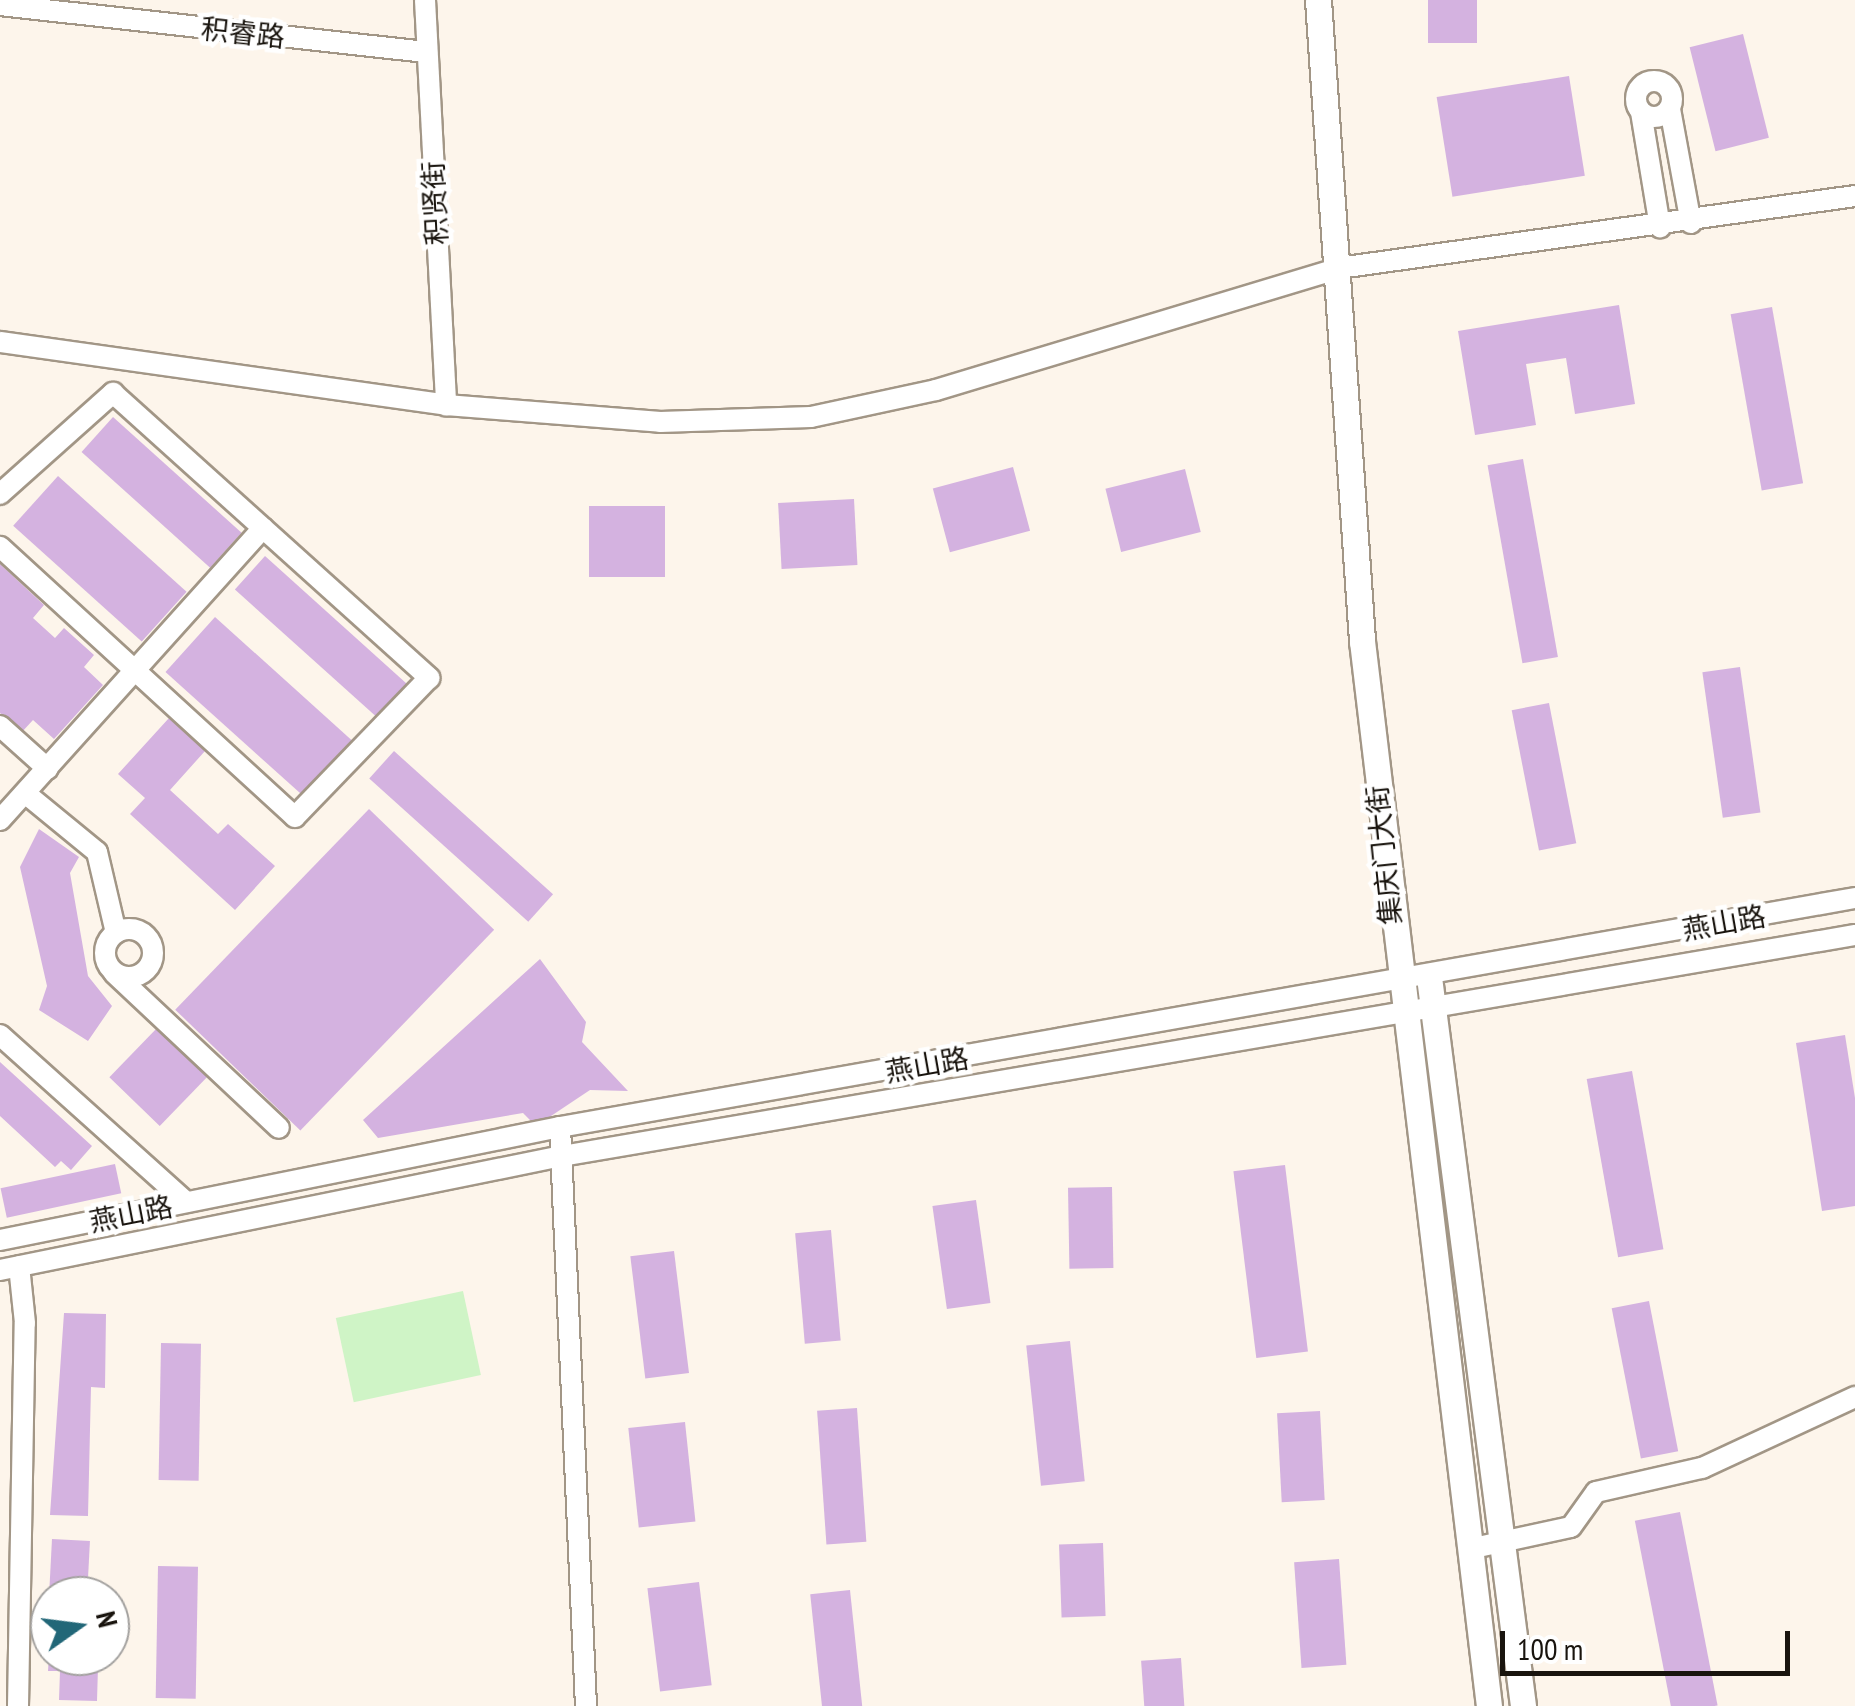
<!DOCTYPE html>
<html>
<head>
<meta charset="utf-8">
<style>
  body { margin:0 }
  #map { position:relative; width:1855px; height:1706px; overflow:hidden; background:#fdf5eb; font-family:"PT Sans Narrow","Noto Sans SC",sans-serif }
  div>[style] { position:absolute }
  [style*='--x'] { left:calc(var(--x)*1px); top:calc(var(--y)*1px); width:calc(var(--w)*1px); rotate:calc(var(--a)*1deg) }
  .green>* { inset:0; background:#cff4c6; transform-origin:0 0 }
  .building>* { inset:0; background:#d4b2e0; transform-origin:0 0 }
  .roads { filter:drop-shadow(2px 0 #a29686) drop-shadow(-2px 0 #a29686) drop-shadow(0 2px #a29686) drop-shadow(0 -2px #a29686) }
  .minor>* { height:20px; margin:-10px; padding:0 10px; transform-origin:10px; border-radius:10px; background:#fff }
  .minor>.ring { margin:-10px; padding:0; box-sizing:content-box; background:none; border:20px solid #fff; border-radius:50% }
  .major>* { height:25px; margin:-12.5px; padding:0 12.5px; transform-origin:12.5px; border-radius:12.5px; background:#fff }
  span { translate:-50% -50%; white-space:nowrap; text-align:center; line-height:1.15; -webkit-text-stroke:9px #fff; paint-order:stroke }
  .street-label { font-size:28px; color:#19140e }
  .north { position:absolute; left:30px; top:1576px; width:100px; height:100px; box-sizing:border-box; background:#fff; border:2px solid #a3a19f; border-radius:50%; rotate:76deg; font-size:28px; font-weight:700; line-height:40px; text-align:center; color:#19140e }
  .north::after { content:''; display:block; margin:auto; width:35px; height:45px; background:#226778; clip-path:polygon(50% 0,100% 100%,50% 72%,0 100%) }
  .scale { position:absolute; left:1500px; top:1631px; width:290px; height:45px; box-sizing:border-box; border:5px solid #19140e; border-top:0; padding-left:12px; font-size:30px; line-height:35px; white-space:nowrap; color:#19140e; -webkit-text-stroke:8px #fff; paint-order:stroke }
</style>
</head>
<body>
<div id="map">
  <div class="green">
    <i style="left:463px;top:1291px;width:86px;height:130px;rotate:78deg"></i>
  </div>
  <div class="building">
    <i style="left:1428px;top:0;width:49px;height:43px"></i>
    <i style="left:1743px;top:34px;width:107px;height:55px;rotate:76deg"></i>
    <i style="left:1569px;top:76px;width:101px;height:134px;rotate:81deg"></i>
    <i style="clip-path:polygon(1619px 305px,1635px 404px,1575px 414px,1566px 358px,1526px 364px,1536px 425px,1475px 435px,1458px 331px)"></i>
    <i style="left:1772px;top:307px;width:179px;height:42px;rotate:80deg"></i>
    <i style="left:113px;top:417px;width:173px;height:47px;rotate:42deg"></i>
    <i style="left:1523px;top:459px;width:201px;height:36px;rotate:80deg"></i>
    <i style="left:1013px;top:467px;width:66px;height:83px;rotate:75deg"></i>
    <i style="left:1185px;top:469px;width:65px;height:82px;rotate:76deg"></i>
    <i style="left:58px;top:476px;width:173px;height:67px;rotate:42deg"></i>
    <i style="left:854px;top:499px;width:66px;height:76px;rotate:87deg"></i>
    <i style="left:589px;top:506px;width:76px;height:71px"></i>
    <i style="left:265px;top:556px;width:193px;height:45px;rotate:42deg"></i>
    <i style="clip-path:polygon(0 564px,44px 605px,33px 618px,55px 638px,64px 628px,94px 655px,84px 667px,103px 685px,54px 739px,33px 720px,21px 733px,0 713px)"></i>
    <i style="left:215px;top:617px;width:187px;height:74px;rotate:42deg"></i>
    <i style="left:1740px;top:667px;width:147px;height:38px;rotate:82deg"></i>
    <i style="left:1549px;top:703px;width:143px;height:38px;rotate:79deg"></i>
    <i style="clip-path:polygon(169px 718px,205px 751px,170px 790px,218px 834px,228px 824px,275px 866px,235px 910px,130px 814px,145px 798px,118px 774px)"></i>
    <i style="left:394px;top:751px;width:214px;height:37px;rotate:42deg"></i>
    <i style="left:369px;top:809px;width:174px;height:279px;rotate:44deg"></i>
    <i style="clip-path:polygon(39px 829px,79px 857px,70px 873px,88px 976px,112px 1006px,88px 1041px,39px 1010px,47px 986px,20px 867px)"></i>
    <i style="clip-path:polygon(540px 959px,586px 1022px,582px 1042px,628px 1091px,590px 1090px,536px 1126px,523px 1113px,378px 1138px,363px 1120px)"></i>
    <i style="left:158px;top:1027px;width:70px;height:70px;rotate:44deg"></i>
    <i style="clip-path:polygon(1845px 1035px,1855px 1098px,1855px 1206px,1822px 1211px,1796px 1043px)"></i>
    <i style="clip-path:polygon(0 1062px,92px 1146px,71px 1170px,61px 1161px,55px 1167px,0 1116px)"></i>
    <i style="left:1632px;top:1071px;width:181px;height:46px;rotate:80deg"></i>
    <i style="left:115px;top:1164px;width:30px;height:117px;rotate:78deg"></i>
    <i style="left:1285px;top:1165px;width:188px;height:52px;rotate:83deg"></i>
    <i style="left:1112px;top:1187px;width:81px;height:44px;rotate:89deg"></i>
    <i style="left:976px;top:1200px;width:104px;height:44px;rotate:82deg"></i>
    <i style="left:831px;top:1230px;width:111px;height:36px;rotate:85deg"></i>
    <i style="left:674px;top:1251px;width:123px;height:44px;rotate:83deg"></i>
    <i style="left:1649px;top:1301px;width:153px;height:38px;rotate:79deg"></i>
    <i style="clip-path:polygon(64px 1313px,106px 1314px,105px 1388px,91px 1387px,88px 1516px,50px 1515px)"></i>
    <i style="left:1070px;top:1341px;width:141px;height:44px;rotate:84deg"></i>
    <i style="left:161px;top:1343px;width:40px;height:137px;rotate:1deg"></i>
    <i style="left:857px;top:1408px;width:134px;height:40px;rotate:86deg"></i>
    <i style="left:1320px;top:1411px;width:89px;height:43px;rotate:87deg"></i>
    <i style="left:685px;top:1422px;width:100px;height:57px;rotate:84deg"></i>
    <i style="left:1680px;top:1512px;width:197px;height:46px;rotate:79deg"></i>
    <i style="left:52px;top:1539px;width:38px;height:57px;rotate:3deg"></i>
    <i style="left:1103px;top:1543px;width:73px;height:44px;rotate:88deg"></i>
    <i style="left:1339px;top:1559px;width:106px;height:45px;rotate:86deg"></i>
    <i style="left:158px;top:1566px;width:40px;height:132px;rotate:1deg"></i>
    <i style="left:699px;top:1582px;width:104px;height:52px;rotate:83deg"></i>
    <i style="left:850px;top:1590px;width:117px;height:40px;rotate:84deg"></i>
    <i style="clip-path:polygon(49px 1656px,87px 1656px,86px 1667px,98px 1667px,97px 1701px,59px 1700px,60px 1671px,48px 1671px)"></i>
    <i style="left:1181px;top:1658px;width:48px;height:40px;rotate:86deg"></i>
  </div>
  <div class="roads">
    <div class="minor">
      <i style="--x:425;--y:0;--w:406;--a:87"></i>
      <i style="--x:0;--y:5;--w:429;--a:6.3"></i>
      <i class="ring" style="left:1636px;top:81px;width:16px;height:16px"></i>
      <i style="--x:1670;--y:109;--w:116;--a:79.6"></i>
      <i style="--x:1641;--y:112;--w:117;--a:80.6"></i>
      <i style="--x:0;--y:342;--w:450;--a:8"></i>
      <i style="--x:446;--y:405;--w:215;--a:4.5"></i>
      <i style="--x:660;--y:422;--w:151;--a:-1.9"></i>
      <i style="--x:811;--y:417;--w:128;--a:-12.2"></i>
      <i style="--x:936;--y:390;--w:421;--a:-16.8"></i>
      <i style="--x:1339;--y:268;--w:521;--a:-7.94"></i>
      <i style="--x:0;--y:494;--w:152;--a:-41.8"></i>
      <i style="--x:113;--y:393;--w:426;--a:42"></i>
      <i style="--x:429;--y:678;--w:193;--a:134"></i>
      <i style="--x:295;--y:817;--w:400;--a:-137.5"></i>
      <i style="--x:0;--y:726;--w:64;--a:41.9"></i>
      <i style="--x:25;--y:793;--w:93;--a:39.3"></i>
      <i style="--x:97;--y:852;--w:83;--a:76.8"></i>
      <i style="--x:0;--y:820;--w:393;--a:-48"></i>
      <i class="ring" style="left:105px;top:929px;width:28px;height:28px"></i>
      <i style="--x:114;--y:973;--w:226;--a:43.2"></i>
      <i style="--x:0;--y:1035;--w:250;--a:41.9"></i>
      <i style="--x:560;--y:1127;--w:580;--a:87.43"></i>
      <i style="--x:0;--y:1240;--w:571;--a:-11.41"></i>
      <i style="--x:560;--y:1127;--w:1315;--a:-10.03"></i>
      <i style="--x:0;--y:1270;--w:573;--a:-11.47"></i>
      <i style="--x:562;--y:1156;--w:1312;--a:-9.7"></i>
      <i style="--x:1469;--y:1549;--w:104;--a:-12.2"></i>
      <i style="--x:1571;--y:1527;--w:43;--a:-54.5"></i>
      <i style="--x:1596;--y:1492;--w:109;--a:-12.8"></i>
      <i style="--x:1702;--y:1468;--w:169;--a:-24.9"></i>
      <i style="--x:18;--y:1706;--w:383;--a:-89"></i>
      <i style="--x:25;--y:1323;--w:57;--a:-96"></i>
    </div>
    <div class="major">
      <i style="--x:1318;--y:0;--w:643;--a:86.07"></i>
      <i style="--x:1362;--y:641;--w:1073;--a:83.2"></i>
      <i style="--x:1429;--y:977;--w:735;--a:82.65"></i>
    </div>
  </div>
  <div class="street-label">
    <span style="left:243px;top:33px;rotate:6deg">积睿路</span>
    <span style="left:435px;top:203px;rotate:-93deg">积贤街</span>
    <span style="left:1384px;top:855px;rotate:-96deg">集庆门大街</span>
    <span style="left:1724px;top:923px;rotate:-10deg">燕山路</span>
    <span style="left:927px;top:1065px;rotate:-10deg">燕山路</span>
    <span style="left:131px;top:1214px;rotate:-11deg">燕山路</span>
  </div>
  <div class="north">N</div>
  <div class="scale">100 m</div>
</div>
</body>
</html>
